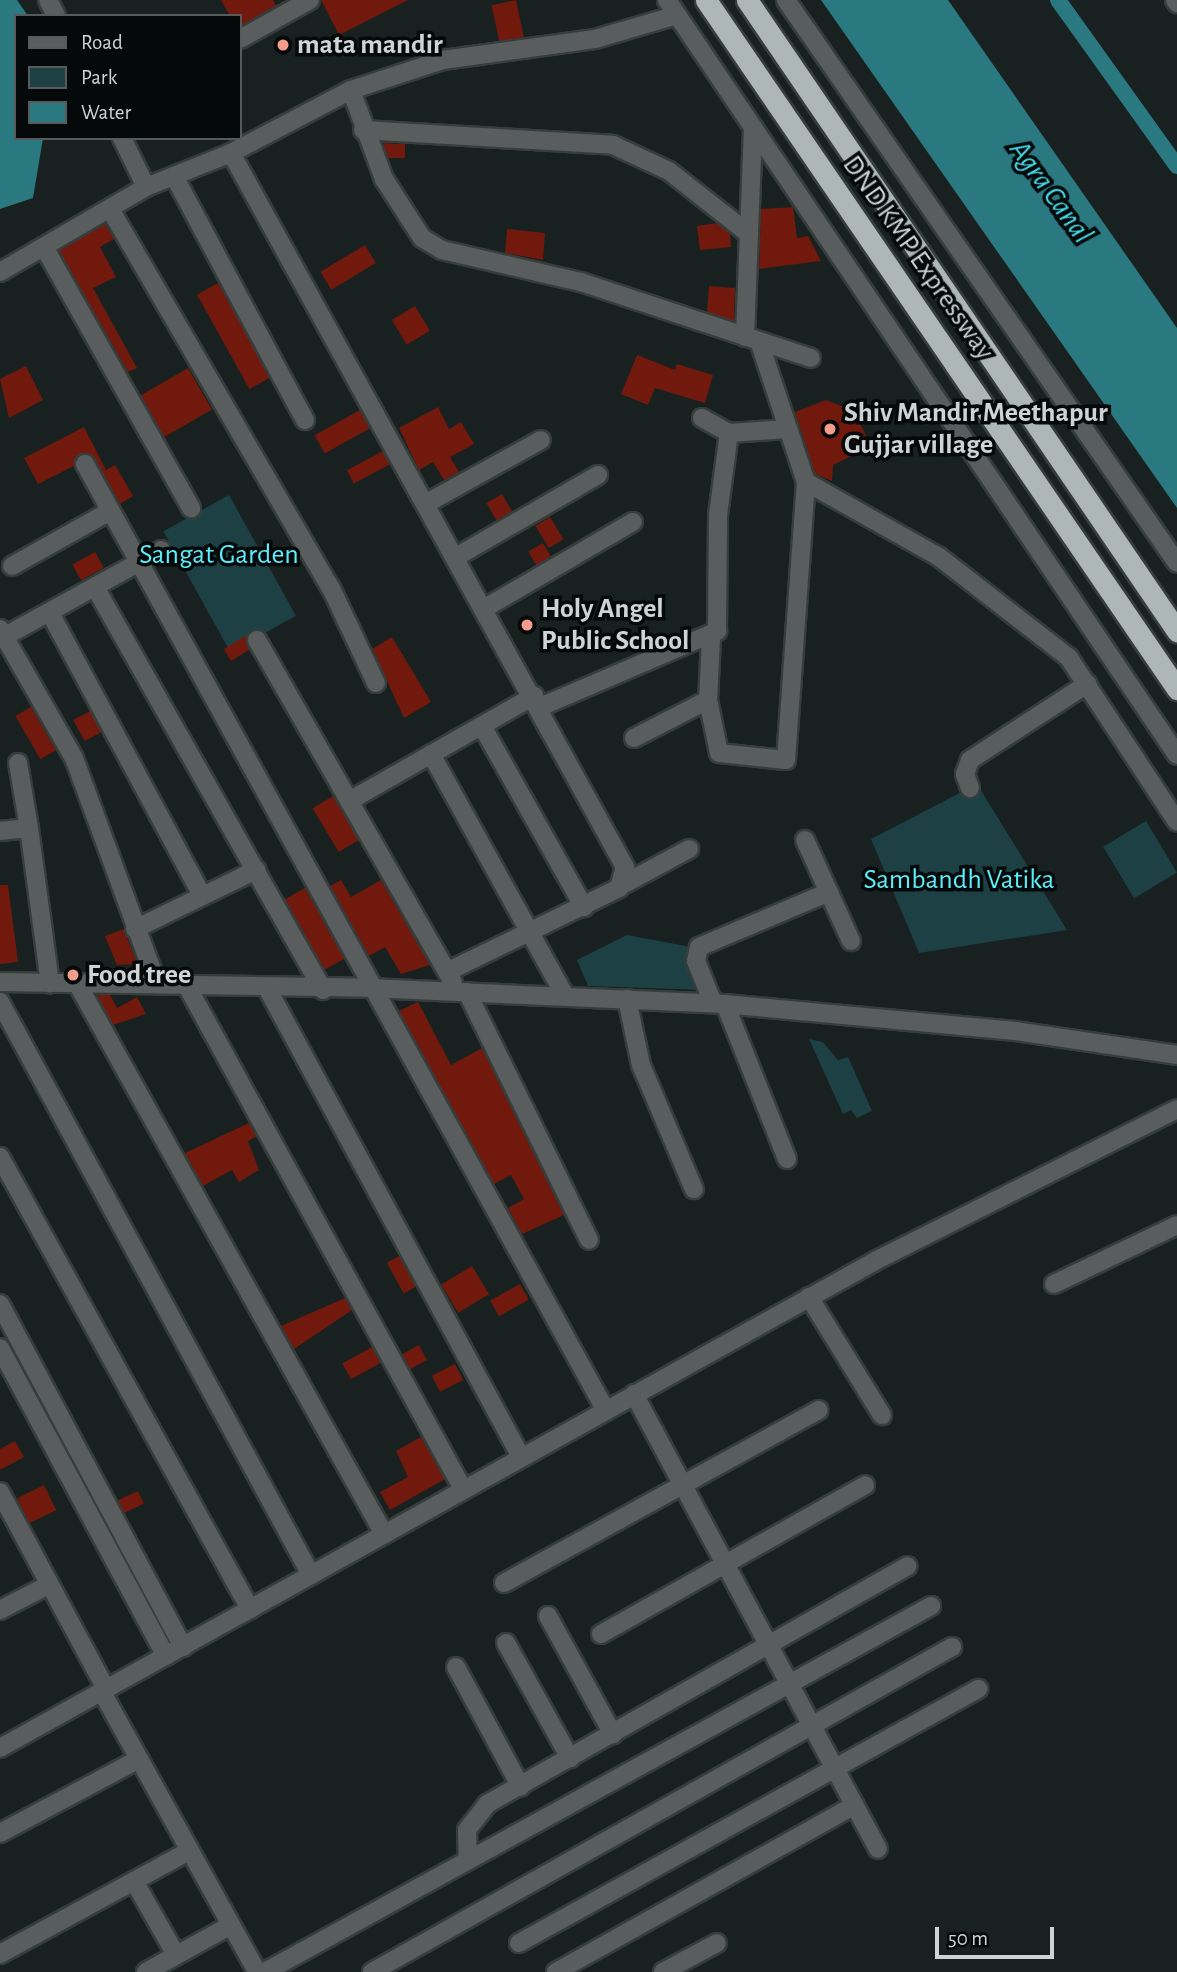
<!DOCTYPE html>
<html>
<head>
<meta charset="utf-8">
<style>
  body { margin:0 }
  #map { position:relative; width:1177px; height:1972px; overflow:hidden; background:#182020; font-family:"Alegreya Sans",sans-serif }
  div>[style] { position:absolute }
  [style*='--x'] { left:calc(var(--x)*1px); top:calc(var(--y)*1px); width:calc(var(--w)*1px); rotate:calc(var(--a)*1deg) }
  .green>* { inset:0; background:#1c4043; transform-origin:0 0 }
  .water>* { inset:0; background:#2b7980 }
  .canal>* { height:16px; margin:-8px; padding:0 8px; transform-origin:8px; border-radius:8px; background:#2b7980 }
  .building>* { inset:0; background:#71190c; transform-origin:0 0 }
  .roads { filter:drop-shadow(2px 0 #353d3d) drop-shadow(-2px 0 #353d3d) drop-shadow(0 2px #353d3d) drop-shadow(0 -2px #353d3d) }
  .minor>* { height:18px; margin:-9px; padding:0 9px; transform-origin:9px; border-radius:9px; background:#5a5d5e }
  .highway>* { height:21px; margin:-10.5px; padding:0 10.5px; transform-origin:10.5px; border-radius:10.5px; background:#adb7b8 }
  .dots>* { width:19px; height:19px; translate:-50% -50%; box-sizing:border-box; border:4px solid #060909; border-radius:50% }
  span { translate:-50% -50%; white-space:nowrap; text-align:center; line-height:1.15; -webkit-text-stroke:7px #060909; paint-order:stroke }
  .poi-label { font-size:28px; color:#ced3d3; font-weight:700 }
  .left { translate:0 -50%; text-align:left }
  .street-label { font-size:28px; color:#ced3d3 }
  .park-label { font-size:28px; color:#5cedfa }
  .water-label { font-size:30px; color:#47dcea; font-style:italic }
  .legend { position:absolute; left:14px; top:14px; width:228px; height:126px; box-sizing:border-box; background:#060909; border:2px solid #565a5a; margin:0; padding:9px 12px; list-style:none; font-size:21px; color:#ced3d3 }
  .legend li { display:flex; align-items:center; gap:14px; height:35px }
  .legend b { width:35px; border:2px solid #565a5a }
  .scale { position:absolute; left:935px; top:1927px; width:119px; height:32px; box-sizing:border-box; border:4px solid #ced3d3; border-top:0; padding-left:9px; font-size:21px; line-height:24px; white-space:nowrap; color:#ced3d3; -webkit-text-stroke:5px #060909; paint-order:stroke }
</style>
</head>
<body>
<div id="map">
  <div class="green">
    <i style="left:229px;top:495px;width:138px;height:75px;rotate:61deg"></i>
    <i style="clip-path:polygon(977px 784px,1067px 930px,919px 953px,871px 839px)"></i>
    <i style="left:1146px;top:821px;width:60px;height:50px;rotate:59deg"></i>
    <i style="clip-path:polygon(627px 935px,691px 947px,706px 990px,588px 986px,577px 960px)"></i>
    <i style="clip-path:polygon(809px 1039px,823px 1042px,838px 1060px,848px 1057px,872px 1111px,857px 1118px,851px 1110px,843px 1114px)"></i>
  </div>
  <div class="water">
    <i style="clip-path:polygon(0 0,17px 0,28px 16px,16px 16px,16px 138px,43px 138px,33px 198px,0 209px)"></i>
    <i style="clip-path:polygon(821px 0,948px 0,1177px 328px,1177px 508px)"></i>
  </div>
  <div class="canal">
    <i style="--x:1058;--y:0;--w:204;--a:54.4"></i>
  </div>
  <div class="building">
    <i style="clip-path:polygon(221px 0,273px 0,276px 6px,240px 26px,240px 16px,230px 16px)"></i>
    <i style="clip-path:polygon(321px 0,408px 0,339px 35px)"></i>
    <i style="left:516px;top:0;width:38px;height:25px;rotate:78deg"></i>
    <i style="clip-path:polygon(383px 143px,405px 144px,405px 158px,388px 158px)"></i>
    <i style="clip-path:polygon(793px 207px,797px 238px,808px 236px,821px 261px,759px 269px,761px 209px)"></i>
    <i style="clip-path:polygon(717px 223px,730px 233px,731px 247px,700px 250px,697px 226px)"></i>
    <i style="clip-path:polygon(105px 224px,114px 239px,100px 247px,116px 277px,93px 288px,137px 368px,128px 372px,59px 251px)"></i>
    <i style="clip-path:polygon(507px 229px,545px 233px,543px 260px,505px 253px)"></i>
    <i style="left:365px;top:245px;width:21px;height:52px;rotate:59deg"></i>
    <i style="left:218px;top:283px;width:108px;height:24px;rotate:61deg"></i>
    <i style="clip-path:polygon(709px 286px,735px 288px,734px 321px,707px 312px)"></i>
    <i style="left:415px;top:306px;width:29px;height:27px;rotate:59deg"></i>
    <i style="clip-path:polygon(637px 355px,675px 370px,677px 364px,713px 375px,705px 403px,655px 388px,648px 405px,621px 394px)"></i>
    <i style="clip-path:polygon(26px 366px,43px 400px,9px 418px,0 379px)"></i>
    <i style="left:188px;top:368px;width:48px;height:55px;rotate:60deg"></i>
    <i style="clip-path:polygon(826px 400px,854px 411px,871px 446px,833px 465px,832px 481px,815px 474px,795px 412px)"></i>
    <i style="clip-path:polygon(438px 407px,449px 429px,461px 422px,474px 444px,450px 457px,459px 472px,444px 480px,433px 462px,419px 470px,399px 428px)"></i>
    <i style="left:360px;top:410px;width:21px;height:52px;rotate:61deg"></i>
    <i style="clip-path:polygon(84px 427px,106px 470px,115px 465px,133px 496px,120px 504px,90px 454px,79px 454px,74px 466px,38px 484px,24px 458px)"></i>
    <i style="left:383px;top:451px;width:15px;height:41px;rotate:62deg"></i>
    <i style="left:502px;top:494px;width:20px;height:18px;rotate:60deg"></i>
    <i style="left:550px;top:517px;width:26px;height:17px;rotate:59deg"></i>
    <i style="left:543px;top:543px;width:16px;height:17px;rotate:60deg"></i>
    <i style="left:95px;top:552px;width:18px;height:26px;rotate:61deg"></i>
    <i style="clip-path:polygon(247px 635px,249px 650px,231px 661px,224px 649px)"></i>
    <i style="clip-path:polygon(392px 637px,431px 702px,404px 718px,372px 649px)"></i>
    <i style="left:31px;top:707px;width:50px;height:18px;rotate:60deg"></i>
    <i style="left:90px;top:711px;width:24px;height:19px;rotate:62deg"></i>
    <i style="left:333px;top:796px;width:51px;height:24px;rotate:59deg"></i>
    <i style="clip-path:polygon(341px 880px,351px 897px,381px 880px,430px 965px,401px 974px,385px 947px,369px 956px,330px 886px)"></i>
    <i style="clip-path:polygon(0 885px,8px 885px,18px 962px,0 964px)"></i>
    <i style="left:305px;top:888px;width:81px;height:23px;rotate:61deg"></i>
    <i style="clip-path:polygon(124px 929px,125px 933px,138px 964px,117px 965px,105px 936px)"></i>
    <i style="clip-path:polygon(97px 995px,110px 995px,117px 1008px,137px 997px,146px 1014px,113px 1025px)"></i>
    <i style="clip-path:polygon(418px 1002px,451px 1065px,482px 1048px,564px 1215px,522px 1234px,508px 1208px,524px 1199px,511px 1175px,494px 1184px,399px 1011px)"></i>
    <i style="clip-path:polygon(249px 1123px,257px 1136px,248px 1141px,259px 1170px,239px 1182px,232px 1170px,203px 1186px,185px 1153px)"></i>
    <i style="left:399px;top:1256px;width:35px;height:14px;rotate:61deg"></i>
    <i style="left:472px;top:1266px;width:33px;height:36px;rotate:59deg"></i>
    <i style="left:520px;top:1284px;width:18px;height:34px;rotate:61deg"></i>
    <i style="clip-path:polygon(345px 1298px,352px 1310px,294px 1349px,281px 1326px)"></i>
    <i style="left:419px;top:1345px;width:17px;height:19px;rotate:62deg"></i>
    <i style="left:372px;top:1347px;width:18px;height:34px;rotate:61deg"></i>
    <i style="left:455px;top:1364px;width:18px;height:26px;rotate:63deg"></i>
    <i style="clip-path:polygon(421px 1437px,445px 1479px,390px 1510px,380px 1492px,408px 1477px,396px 1451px)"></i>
    <i style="clip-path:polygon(15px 1441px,24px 1457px,0 1470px,0 1449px)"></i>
    <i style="left:44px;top:1485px;width:28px;height:30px;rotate:64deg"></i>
    <i style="left:138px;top:1491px;width:14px;height:22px;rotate:65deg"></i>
  </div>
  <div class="roads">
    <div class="minor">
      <i style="--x:48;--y:0;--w:18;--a:63"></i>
      <i style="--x:667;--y:0;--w:911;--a:55.96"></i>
      <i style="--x:786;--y:0;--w:685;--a:55.22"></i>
      <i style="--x:1175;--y:0;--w:4;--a:56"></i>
      <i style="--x:240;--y:39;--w:80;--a:-29.1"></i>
      <i style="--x:351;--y:90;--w:95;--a:69.7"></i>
      <i style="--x:384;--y:179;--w:70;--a:57.2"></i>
      <i style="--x:422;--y:238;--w:23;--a:31"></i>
      <i style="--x:442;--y:250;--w:143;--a:13"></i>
      <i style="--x:581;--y:282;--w:242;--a:18.3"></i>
      <i style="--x:363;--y:130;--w:250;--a:3.4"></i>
      <i style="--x:613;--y:145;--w:62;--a:24.9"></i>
      <i style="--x:669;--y:171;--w:102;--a:38.2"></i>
      <i style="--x:231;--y:153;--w:815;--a:61.11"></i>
      <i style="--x:625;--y:867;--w:22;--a:106"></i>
      <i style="--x:619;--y:888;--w:191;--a:154"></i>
      <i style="--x:174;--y:176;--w:277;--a:61.8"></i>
      <i style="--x:146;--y:187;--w:92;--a:-21.8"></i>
      <i style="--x:231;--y:153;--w:136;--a:-27.7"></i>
      <i style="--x:351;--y:90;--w:97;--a:-18.1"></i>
      <i style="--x:443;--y:60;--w:153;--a:-7.9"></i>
      <i style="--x:595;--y:39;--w:85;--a:-16.3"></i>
      <i style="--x:110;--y:209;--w:439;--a:59.8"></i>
      <i style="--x:331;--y:588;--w:105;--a:64.7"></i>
      <i style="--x:44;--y:247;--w:300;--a:60.6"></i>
      <i style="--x:0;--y:272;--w:169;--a:-30.2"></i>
      <i style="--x:146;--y:187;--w:55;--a:-116.1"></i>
      <i style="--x:745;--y:337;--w:210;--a:-87.8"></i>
      <i style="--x:761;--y:347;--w:142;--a:71.6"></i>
      <i style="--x:806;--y:482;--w:153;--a:29.4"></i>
      <i style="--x:939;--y:557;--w:165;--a:37.8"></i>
      <i style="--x:1069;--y:658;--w:196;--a:56.6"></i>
      <i style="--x:702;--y:418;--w:31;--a:29"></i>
      <i style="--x:729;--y:433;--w:59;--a:-3.9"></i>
      <i style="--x:85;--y:464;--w:1079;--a:61.18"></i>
      <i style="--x:427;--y:503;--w:130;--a:-28.9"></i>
      <i style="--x:456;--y:557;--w:164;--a:-30"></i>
      <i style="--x:12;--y:566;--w:112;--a:-29.3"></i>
      <i style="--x:95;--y:587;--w:463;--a:60.5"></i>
      <i style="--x:485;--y:608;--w:171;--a:-30.2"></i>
      <i style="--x:50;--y:613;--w:319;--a:61.7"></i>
      <i style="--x:0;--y:629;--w:149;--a:60.2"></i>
      <i style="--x:74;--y:758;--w:241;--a:69.8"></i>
      <i style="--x:0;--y:639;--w:184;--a:-28.9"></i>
      <i style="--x:711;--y:639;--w:61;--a:92.8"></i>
      <i style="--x:708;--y:700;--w:54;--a:78.3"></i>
      <i style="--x:719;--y:753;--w:67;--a:6"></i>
      <i style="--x:786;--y:760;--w:279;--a:-85.9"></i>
      <i style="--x:257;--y:640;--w:394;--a:60.2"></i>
      <i style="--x:540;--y:707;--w:193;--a:-23.2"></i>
      <i style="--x:717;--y:631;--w:116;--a:-89.5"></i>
      <i style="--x:718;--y:515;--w:83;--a:-82.4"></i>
      <i style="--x:482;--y:726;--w:208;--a:60.6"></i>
      <i style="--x:634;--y:738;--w:83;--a:-27.2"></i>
      <i style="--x:431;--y:754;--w:277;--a:61"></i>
      <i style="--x:970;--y:788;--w:15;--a:-110"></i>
      <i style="--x:965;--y:774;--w:15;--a:-70"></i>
      <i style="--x:970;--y:760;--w:140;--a:-33"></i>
      <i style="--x:349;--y:801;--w:213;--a:-29.6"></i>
      <i style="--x:29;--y:828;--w:157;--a:82.3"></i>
      <i style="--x:0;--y:831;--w:29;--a:-6"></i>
      <i style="--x:29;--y:828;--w:66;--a:-99.6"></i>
      <i style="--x:805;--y:840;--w:111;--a:65.5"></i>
      <i style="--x:624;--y:884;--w:74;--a:-28.3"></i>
      <i style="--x:135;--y:929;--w:135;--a:-26"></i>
      <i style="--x:0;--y:982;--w:370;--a:0.9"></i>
      <i style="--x:370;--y:988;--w:355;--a:2.6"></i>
      <i style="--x:725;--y:1004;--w:291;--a:5.3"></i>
      <i style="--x:1015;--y:1031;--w:164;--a:8.4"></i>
      <i style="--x:78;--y:985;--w:629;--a:60.87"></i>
      <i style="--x:187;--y:986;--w:574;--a:61.25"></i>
      <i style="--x:267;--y:988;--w:533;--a:61.56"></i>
      <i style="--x:467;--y:992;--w:276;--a:63.8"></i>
      <i style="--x:627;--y:999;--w:67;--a:78"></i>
      <i style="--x:641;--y:1065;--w:135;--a:66.9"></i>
      <i style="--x:0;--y:1002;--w:652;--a:61.51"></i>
      <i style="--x:713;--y:1003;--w:45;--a:-112"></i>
      <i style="--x:696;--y:961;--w:14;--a:-78"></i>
      <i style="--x:699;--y:947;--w:141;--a:-22.9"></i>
      <i style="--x:725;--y:1004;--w:167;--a:68.2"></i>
      <i style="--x:0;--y:1157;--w:517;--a:61.05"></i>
      <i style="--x:1054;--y:1284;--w:136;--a:-25.6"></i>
      <i style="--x:809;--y:1297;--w:139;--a:58.3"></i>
      <i style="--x:0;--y:1304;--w:389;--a:61.9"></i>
      <i style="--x:0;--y:1348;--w:350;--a:61.7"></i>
      <i style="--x:634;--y:1394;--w:516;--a:61.8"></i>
      <i style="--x:0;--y:1492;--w:224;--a:61.7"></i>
      <i style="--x:504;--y:1583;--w:359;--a:-28.8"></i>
      <i style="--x:0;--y:1610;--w:56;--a:-27.5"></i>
      <i style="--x:548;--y:1616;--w:135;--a:61.2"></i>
      <i style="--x:601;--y:1634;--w:303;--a:-29.4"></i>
      <i style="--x:506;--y:1643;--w:132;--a:60.9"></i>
      <i style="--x:456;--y:1667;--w:136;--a:61.6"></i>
      <i style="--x:102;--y:1692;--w:320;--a:61"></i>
      <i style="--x:0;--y:1748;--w:1004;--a:-29.09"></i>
      <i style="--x:877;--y:1260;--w:336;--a:-26.7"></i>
      <i style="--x:0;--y:1833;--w:157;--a:-28"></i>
      <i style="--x:468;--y:1860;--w:30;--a:-92"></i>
      <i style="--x:467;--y:1830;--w:33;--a:-52"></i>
      <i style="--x:487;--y:1804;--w:483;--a:-29.5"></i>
      <i style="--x:134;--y:1881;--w:85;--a:60.4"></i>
      <i style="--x:519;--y:1943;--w:525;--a:-28.96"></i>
      <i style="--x:0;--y:1954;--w:215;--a:-28.6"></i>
      <i style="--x:146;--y:1972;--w:97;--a:-28.9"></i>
      <i style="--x:265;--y:1972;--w:760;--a:-28.79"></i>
      <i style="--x:372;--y:1972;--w:665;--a:-29.26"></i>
      <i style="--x:556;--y:1972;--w:342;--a:-29.2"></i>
      <i style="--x:663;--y:1972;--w:61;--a:-28.2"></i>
    </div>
    <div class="highway">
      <i style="--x:706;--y:0;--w:835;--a:55.64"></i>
      <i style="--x:747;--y:0;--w:764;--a:55.73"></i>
    </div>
  </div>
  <div class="dots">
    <i style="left:283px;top:45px;background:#f49d8d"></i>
    <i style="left:830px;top:429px;background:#f49d8d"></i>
    <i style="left:527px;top:625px;background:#f49d8d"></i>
    <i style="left:73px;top:975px;background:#f49d8d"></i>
  </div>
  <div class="poi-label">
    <span class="left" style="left:297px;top:45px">mata mandir</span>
    <span class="left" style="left:844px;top:429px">Shiv Mandir Meethapur<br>Gujjar village</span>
    <span class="left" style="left:541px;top:625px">Holy Angel<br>Public School</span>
    <span class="left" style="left:87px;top:975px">Food tree</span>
  </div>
  <div class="street-label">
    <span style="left:918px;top:258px;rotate:55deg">DND KMP Expressway</span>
  </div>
  <div class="park-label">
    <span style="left:219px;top:555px">Sangat Garden</span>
    <span style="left:959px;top:880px">Sambandh Vatika</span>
  </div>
  <div class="water-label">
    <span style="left:1051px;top:192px;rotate:54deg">Agra Canal</span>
  </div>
  <ul class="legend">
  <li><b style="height:9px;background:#5a5d5e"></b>Road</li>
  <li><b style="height:19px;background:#1c4043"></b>Park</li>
  <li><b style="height:19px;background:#2b7980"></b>Water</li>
  </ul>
  <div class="scale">50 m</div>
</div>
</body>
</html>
